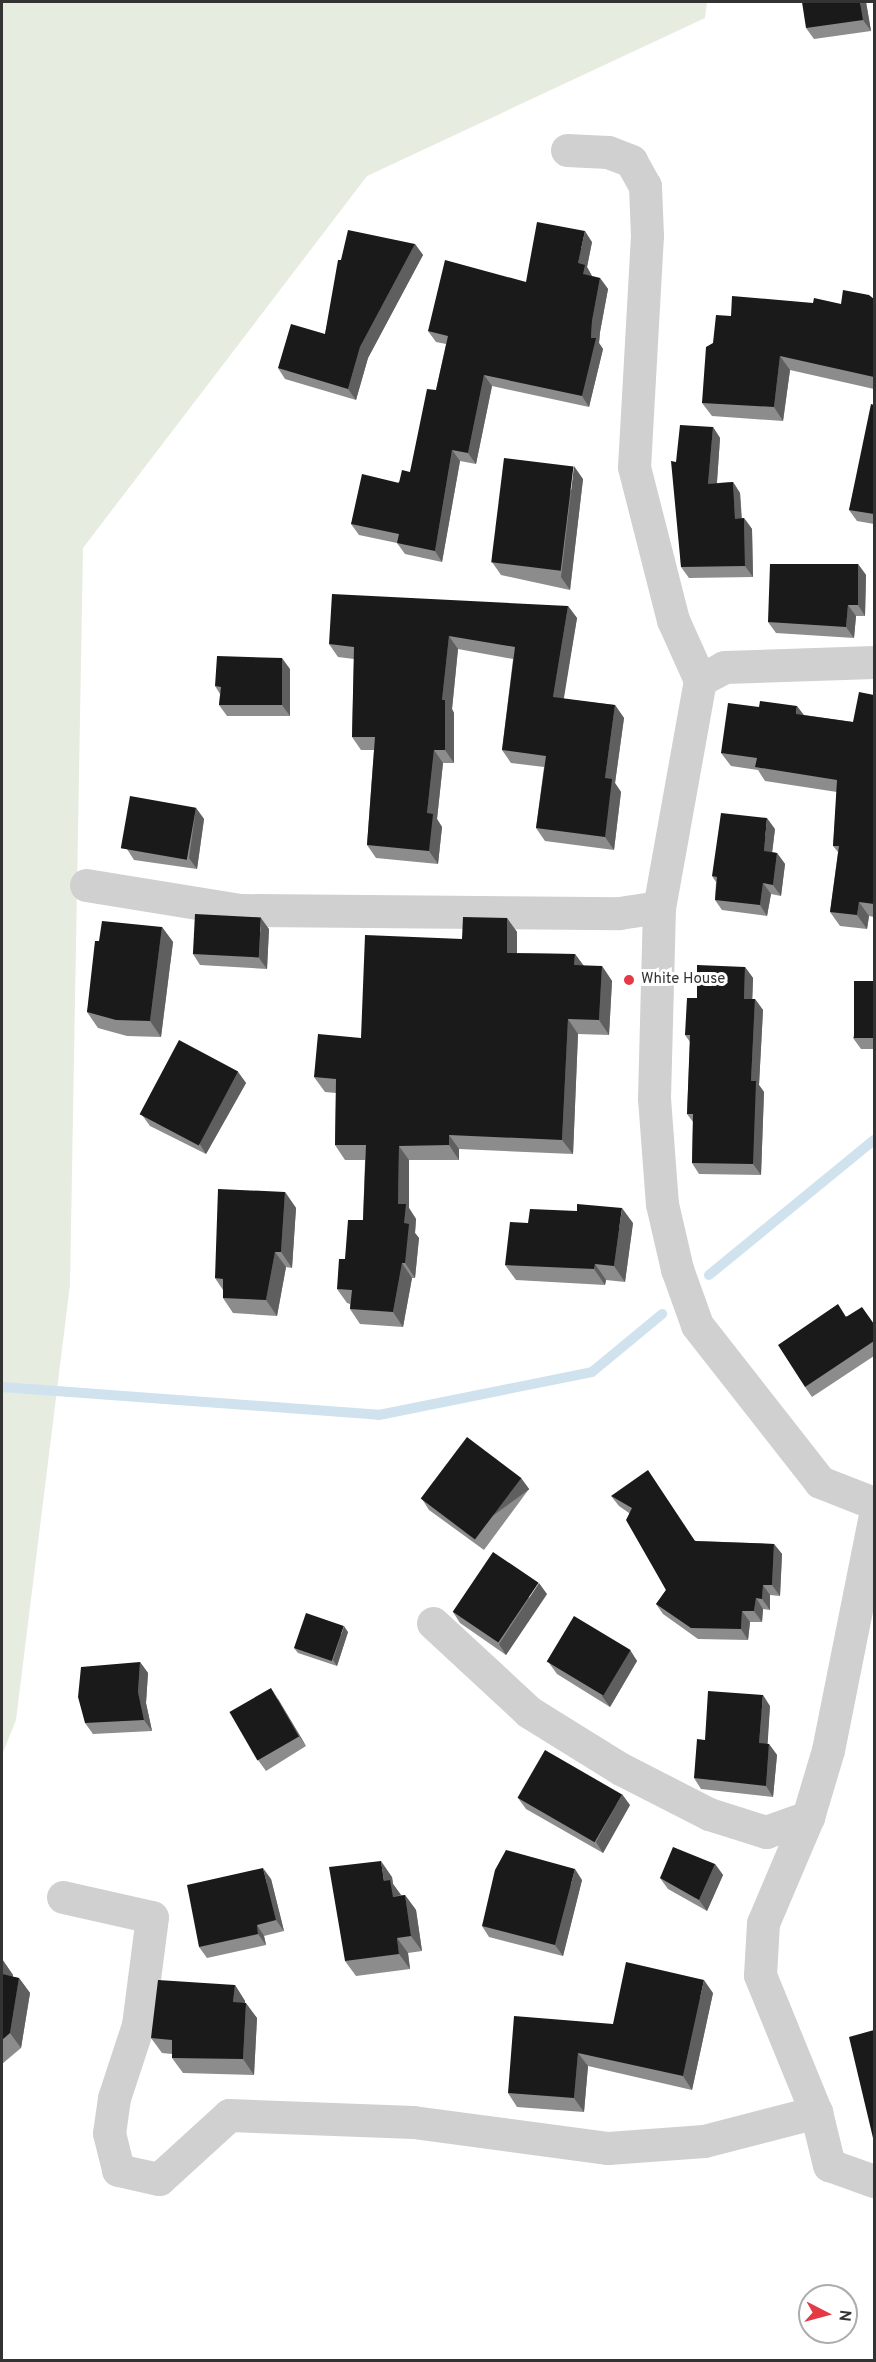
<!DOCTYPE html>
<html>
<head>
<meta charset="utf-8">
<style>
  body { margin:0 }
  #map { position:relative; width:876px; height:2362px; overflow:hidden; background:#fff; font-family:Overpass,sans-serif }
  div>[style] { position:absolute }
  [style*='--x'] { left:calc(var(--x)*1px); top:calc(var(--y)*1px); width:calc(var(--w)*1px); rotate:calc(var(--a)*1deg) }
  .green>* { inset:0; background:#e6ecdf }
  .stream>* { height:10px; margin:-5px; padding:0 5px; transform-origin:5px; border-radius:5px; background:#cfe2ee }
  .street>* { height:33px; margin:-16.5px; padding:0 16.5px; transform-origin:16.5px; border-radius:16.5px; background:#d0d0d0 }
  .wall>* { inset:0; background:#8c8c8c }
  .shaded-wall>* { inset:0; background:#5f5f5f; transform-origin:0 0 }
  .building>* { inset:0; background:#1a1a1a; transform-origin:0 0 }
  .dots>* { width:16px; height:16px; translate:-50% -50%; box-sizing:border-box; border:3px solid #fff; border-radius:50% }
  span { translate:-50% -50%; white-space:nowrap; text-align:center; line-height:1.15; -webkit-text-stroke:6px #fff; paint-order:stroke }
  .poi-label { font-size:15px; color:#333 }
  .left { translate:0 -50%; text-align:left }
  .frame { position:absolute; inset:0; border:3px solid #333; pointer-events:none }
  .north { position:absolute; left:798px; top:2284px; width:60px; height:60px; box-sizing:border-box; background:#fff; border:2px solid #adadad; border-radius:50%; rotate:96deg; font-size:16px; font-weight:700; line-height:24px; text-align:center; color:#333 }
  .north::after { content:''; display:block; margin:auto; width:21px; height:27px; background:#e63946; clip-path:polygon(50% 0,100% 100%,50% 72%,0 100%) }
</style>
</head>
<body>
<div id="map">
  <div class="green">
    <i style="clip-path:polygon(2px 2px,707px 2px,705px 18px,367px 176px,83px 548px,70px 1285px,16px 1720px,2px 1755px)"></i>
  </div>
  <div class="stream">
    <i style="--x:709;--y:1275;--w:213;--a:-39.3"></i>
    <i style="--x:2;--y:1387;--w:378;--a:4.2"></i>
    <i style="--x:379;--y:1415;--w:217;--a:-11.4"></i>
    <i style="--x:592;--y:1372;--w:91;--a:-39.6"></i>
  </div>
  <div class="street">
    <i style="--x:567;--y:150;--w:41;--a:2.8"></i>
    <i style="--x:608;--y:152;--w:25;--a:21"></i>
    <i style="--x:631;--y:161;--w:29;--a:61"></i>
    <i style="--x:645;--y:186;--w:49;--a:87.7"></i>
    <i style="--x:647;--y:235;--w:232;--a:93.2"></i>
    <i style="--x:634;--y:467;--w:158;--a:75.7"></i>
    <i style="--x:673;--y:620;--w:66;--a:65.8"></i>
    <i style="--x:700;--y:680;--w:231;--a:100.2"></i>
    <i style="--x:659;--y:907;--w:191;--a:91.5"></i>
    <i style="--x:654;--y:1098;--w:106;--a:85.7"></i>
    <i style="--x:662;--y:1204;--w:67;--a:77"></i>
    <i style="--x:677;--y:1269;--w:59;--a:70.3"></i>
    <i style="--x:697;--y:1325;--w:199;--a:51.9"></i>
    <i style="--x:820;--y:1482;--w:58;--a:21.3"></i>
    <i style="--x:700;--y:680;--w:27;--a:-28"></i>
    <i style="--x:724;--y:667;--w:150;--a:-1.9"></i>
    <i style="--x:86;--y:885;--w:156;--a:9.2"></i>
    <i style="--x:240;--y:910;--w:379;--a:0.5"></i>
    <i style="--x:619;--y:913;--w:40;--a:-8.5"></i>
    <i style="--x:433;--y:1623;--w:131;--a:42.8"></i>
    <i style="--x:529;--y:1712;--w:108;--a:31.8"></i>
    <i style="--x:621;--y:1769;--w:99;--a:27.1"></i>
    <i style="--x:709;--y:1814;--w:60;--a:17.5"></i>
    <i style="--x:766;--y:1832;--w:45;--a:-19.7"></i>
    <i style="--x:808;--y:1817;--w:70;--a:-73.4"></i>
    <i style="--x:828;--y:1750;--w:235;--a:-78.7"></i>
    <i style="--x:808;--y:1817;--w:115;--a:113"></i>
    <i style="--x:763;--y:1923;--w:52;--a:93.3"></i>
    <i style="--x:760;--y:1975;--w:148;--a:67.8"></i>
    <i style="--x:816;--y:2112;--w:55;--a:76.2"></i>
    <i style="--x:829;--y:2165;--w:48;--a:19.6"></i>
    <i style="--x:63;--y:1897;--w:91;--a:12.7"></i>
    <i style="--x:152;--y:1917;--w:109;--a:97.4"></i>
    <i style="--x:138;--y:2025;--w:77;--a:108.2"></i>
    <i style="--x:114;--y:2098;--w:35;--a:98"></i>
    <i style="--x:109;--y:2133;--w:38;--a:76"></i>
    <i style="--x:118;--y:2170;--w:42;--a:12.4"></i>
    <i style="--x:159;--y:2179;--w:95;--a:-42.4"></i>
    <i style="--x:229;--y:2115;--w:184;--a:2.2"></i>
    <i style="--x:413;--y:2122;--w:197;--a:7.6"></i>
    <i style="--x:608;--y:2148;--w:96;--a:-4.2"></i>
    <i style="--x:704;--y:2141;--w:116;--a:-14.5"></i>
  </div>
  <div class="wall">
    <i style="clip-path:polygon(866px 2px,871px 31px,814px 39px,806px 28px)"></i>
    <i style="clip-path:polygon(592px 242px,587px 267px,592px 276px,600px 278px,608px 289px,600px 332px,599px 343px,603px 349px,589px 407px,492px 386px,476px 464px,460px 461px,442px 562px,405px 554px,397px 543px,359px 535px,351px 524px,410px 472px,436px 390px,446px 344px,436px 342px,428px 331px,526px 282px)"></i>
    <i style="clip-path:polygon(415px 244px,423px 255px,368px 358px,356px 400px,285px 379px,278px 368px,325px 334px,341px 260px)"></i>
    <i style="clip-path:polygon(874px 299px,874px 389px,790px 370px,783px 421px,712px 416px,702px 403px,713px 343px,813px 303px,841px 304px)"></i>
    <i style="clip-path:polygon(874px 405px,874px 524px,857px 521px,849px 510px)"></i>
    <i style="clip-path:polygon(713px 427px,720px 438px,717px 483px,733px 482px,740px 493px,742px 518px,744px 518px,752px 529px,753px 577px,689px 578px,681px 567px,676px 462px)"></i>
    <i style="clip-path:polygon(583px 479px,570px 590px,501px 575px,492px 562px)"></i>
    <i style="clip-path:polygon(858px 564px,866px 575px,865px 616px,856px 616px,854px 638px,776px 633px,768px 622px)"></i>
    <i style="clip-path:polygon(568px 606px,577px 618px,563px 699px,615px 705px,624px 718px,615px 783px,621px 792px,614px 850px,545px 841px,536px 828px,544px 767px,511px 763px,502px 750px,513px 659px,458px 649px,452px 709px,454px 713px,454px 763px,443px 763px,437px 819px,442px 827px,438px 864px,376px 858px,367px 845px,374px 750px,361px 750px,352px 737px,354px 659px,338px 657px,329px 644px)"></i>
    <i style="clip-path:polygon(290px 669px,290px 716px,227px 716px,219px 705px,220px 694px,215px 686px)"></i>
    <i style="clip-path:polygon(874px 695px,874px 917px,869px 916px,867px 929px,840px 926px,830px 912px,838px 852px,833px 846px,837px 792px,765px 781px,758px 770px,731px 766px,721px 753px,759px 707px,804px 715px,853px 722px)"></i>
    <i style="clip-path:polygon(196px 808px,204px 819px,197px 869px,134px 860px,127px 849px)"></i>
    <i style="clip-path:polygon(775px 829px,772px 852px,777px 853px,785px 864px,781px 896px,771px 894px,767px 916px,722px 910px,715px 900px,716px 882px,712px 876px)"></i>
    <i style="clip-path:polygon(507px 918px,517px 932px,517px 953px,575px 954px,584px 966px,602px 966px,612px 981px,609px 1035px,578px 1034px,573px 1154px,459px 1149px,459px 1160px,409px 1160px,409px 1208px,416px 1219px,415px 1233px,419px 1238px,415px 1278px,412px 1278px,403px 1327px,360px 1324px,350px 1309px,350px 1304px,347px 1303px,337px 1289px,345px 1259px,363px 1220px,365px 1160px,345px 1160px,335px 1145px,336px 1093px,325px 1092px,314px 1077px,361px 1038px,462px 939px)"></i>
    <i style="clip-path:polygon(162px 927px,173px 942px,161px 1037px,127px 1036px,98px 1028px,87px 1012px,99px 941px)"></i>
    <i style="clip-path:polygon(269px 929px,267px 969px,200px 965px,193px 954px)"></i>
    <i style="clip-path:polygon(745px 967px,753px 978px,752px 999px,755px 999px,763px 1010px,759px 1085px,764px 1092px,761px 1175px,699px 1174px,692px 1163px,693px 1122px,687px 1114px,690px 1042px,685px 1035px,697px 998px)"></i>
    <i style="clip-path:polygon(874px 981px,874px 1049px,861px 1049px,853px 1038px)"></i>
    <i style="clip-path:polygon(238px 1072px,246px 1083px,206px 1154px,150px 1126px,142px 1115px)"></i>
    <i style="clip-path:polygon(285px 1192px,296px 1208px,292px 1268px,286px 1267px,277px 1316px,233px 1313px,223px 1298px,223px 1290px,215px 1278px)"></i>
    <i style="clip-path:polygon(633px 1223px,625px 1282px,606px 1280px,605px 1285px,516px 1280px,505px 1265px)"></i>
    <i style="clip-path:polygon(846px 1316px,874px 1324px,874px 1356px,812px 1397px,805px 1387px)"></i>
    <i style="clip-path:polygon(521px 1478px,529px 1489px,484px 1550px,429px 1510px,422px 1499px)"></i>
    <i style="clip-path:polygon(611px 1496px,696px 1541px,774px 1544px,782px 1554px,780px 1596px,770px 1595px,770px 1610px,763px 1609px,762px 1622px,750px 1622px,748px 1640px,698px 1639px,663px 1614px,656px 1604px,666px 1590px,629px 1513px,619px 1506px)"></i>
    <i style="clip-path:polygon(547px 1594px,506px 1655px,460px 1623px,453px 1612px)"></i>
    <i style="clip-path:polygon(348px 1632px,337px 1666px,298px 1653px,294px 1648px)"></i>
    <i style="clip-path:polygon(630px 1650px,637px 1661px,610px 1707px,557px 1674px,549px 1663px)"></i>
    <i style="clip-path:polygon(140px 1662px,148px 1673px,146px 1703px,152px 1731px,93px 1734px,85px 1723px)"></i>
    <i style="clip-path:polygon(278px 1699px,306px 1746px,266px 1771px,258px 1760px)"></i>
    <i style="clip-path:polygon(770px 1706px,767px 1744px,769px 1744px,777px 1755px,773px 1797px,701px 1789px,694px 1778px,705px 1740px)"></i>
    <i style="clip-path:polygon(518px 1798px,630px 1805px,603px 1853px,526px 1809px)"></i>
    <i style="clip-path:polygon(715px 1864px,723px 1875px,707px 1911px,668px 1889px,660px 1878px)"></i>
    <i style="clip-path:polygon(392px 1877px,393px 1884px,401px 1895px,405px 1895px,416px 1910px,422px 1951px,408px 1953px,410px 1969px,356px 1976px,345px 1961px)"></i>
    <i style="clip-path:polygon(271px 1879px,284px 1931px,264px 1936px,266px 1945px,207px 1958px,199px 1947px)"></i>
    <i style="clip-path:polygon(582px 1880px,563px 1956px,489px 1937px,482px 1926px)"></i>
    <i style="clip-path:polygon(2px 1959px,13px 1975px,13px 1977px,19px 1978px,30px 1993px,21px 2048px,2px 2064px)"></i>
    <i style="clip-path:polygon(235px 1985px,245px 2001px,245px 2003px,257px 2018px,254px 2075px,183px 2073px,172px 2058px,172px 2054px,162px 2053px,151px 2038px)"></i>
    <i style="clip-path:polygon(713px 1993px,692px 2090px,588px 2066px,584px 2112px,517px 2107px,508px 2093px,613px 2024px)"></i>
  </div>
  <div class="shaded-wall">
    <i style="clip-path:polygon(860px 2px,866px 2px,871px 31px,863px 20px)"></i>
    <i style="clip-path:polygon(585px 231px,592px 242px,587px 267px,592px 276px,591px 285px,583px 274px,578px 263px)"></i>
    <i style="clip-path:polygon(415px 244px,423px 255px,368px 358px,356px 400px,348px 389px,360px 347px)"></i>
    <i style="clip-path:polygon(600px 278px,608px 289px,600px 332px,599px 343px,603px 349px,589px 407px,582px 396px,591px 338px,592px 321px)"></i>
    <i style="clip-path:polygon(780px 356px,790px 370px,783px 421px,774px 407px)"></i>
    <i style="clip-path:polygon(484px 375px,492px 386px,476px 464px,468px 453px)"></i>
    <i style="clip-path:polygon(713px 427px,720px 438px,716px 495px,708px 484px)"></i>
    <i style="clip-path:polygon(452px 450px,460px 461px,442px 562px,435px 551px)"></i>
    <i style="clip-path:polygon(574px 466px,583px 479px,570px 590px,561px 577px)"></i>
    <i style="clip-path:polygon(733px 482px,740px 493px,742px 530px,735px 519px)"></i>
    <i style="clip-path:polygon(744px 518px,752px 529px,753px 577px,745px 566px)"></i>
    <i style="clip-path:polygon(858px 564px,866px 575px,865px 616px,858px 605px)"></i>
    <i style="clip-path:polygon(848px 605px,856px 616px,854px 638px,846px 627px)"></i>
    <i style="clip-path:polygon(568px 606px,577px 618px,562px 710px,553px 697px)"></i>
    <i style="clip-path:polygon(449px 636px,458px 649px,452px 709px,454px 713px,454px 763px,445px 750px,442px 700px)"></i>
    <i style="clip-path:polygon(282px 658px,290px 669px,290px 716px,282px 705px)"></i>
    <i style="clip-path:polygon(615px 705px,624px 718px,615px 783px,621px 792px,614px 850px,605px 837px,605px 778px)"></i>
    <i style="clip-path:polygon(797px 706px,807px 719px,796px 714px)"></i>
    <i style="clip-path:polygon(434px 750px,443px 763px,437px 819px,442px 827px,438px 864px,429px 851px,427px 813px)"></i>
    <i style="clip-path:polygon(196px 808px,204px 819px,197px 869px,189px 858px)"></i>
    <i style="clip-path:polygon(767px 818px,775px 829px,771px 862px,764px 851px)"></i>
    <i style="clip-path:polygon(777px 853px,785px 864px,781px 896px,773px 885px)"></i>
    <i style="clip-path:polygon(763px 883px,771px 894px,767px 916px,760px 905px)"></i>
    <i style="clip-path:polygon(859px 902px,869px 916px,867px 929px,857px 915px)"></i>
    <i style="clip-path:polygon(261px 918px,269px 929px,267px 969px,259px 958px)"></i>
    <i style="clip-path:polygon(507px 918px,517px 932px,517px 968px,507px 953px)"></i>
    <i style="clip-path:polygon(162px 927px,173px 942px,161px 1037px,150px 1021px)"></i>
    <i style="clip-path:polygon(575px 954px,586px 969px,574px 965px)"></i>
    <i style="clip-path:polygon(602px 966px,612px 981px,609px 1035px,599px 1020px)"></i>
    <i style="clip-path:polygon(745px 967px,753px 978px,752px 1010px,744px 999px)"></i>
    <i style="clip-path:polygon(755px 999px,763px 1010px,759px 1085px,764px 1092px,761px 1175px,753px 1164px,751px 1081px)"></i>
    <i style="clip-path:polygon(568px 1019px,578px 1034px,573px 1154px,562px 1140px)"></i>
    <i style="clip-path:polygon(238px 1072px,246px 1083px,206px 1154px,199px 1143px)"></i>
    <i style="clip-path:polygon(449px 1135px,459px 1149px,459px 1160px,449px 1145px)"></i>
    <i style="clip-path:polygon(399px 1146px,409px 1160px,409px 1208px,416px 1219px,415px 1233px,419px 1238px,415px 1278px,405px 1263px,404px 1223px,398px 1204px)"></i>
    <i style="clip-path:polygon(285px 1192px,296px 1208px,292px 1268px,281px 1252px)"></i>
    <i style="clip-path:polygon(622px 1208px,633px 1223px,625px 1282px,614px 1266px)"></i>
    <i style="clip-path:polygon(275px 1252px,286px 1267px,277px 1316px,266px 1300px)"></i>
    <i style="clip-path:polygon(402px 1263px,412px 1278px,403px 1327px,393px 1312px)"></i>
    <i style="clip-path:polygon(595px 1264px,606px 1280px,605px 1285px,594px 1269px)"></i>
    <i style="left:521px;top:1478px;width:14px;height:76px;rotate:54deg"></i>
    <i style="clip-path:polygon(774px 1544px,782px 1554px,780px 1596px,772px 1585px)"></i>
    <i style="clip-path:polygon(539px 1583px,547px 1594px,506px 1655px,499px 1644px)"></i>
    <i style="clip-path:polygon(763px 1585px,770px 1595px,770px 1610px,762px 1599px)"></i>
    <i style="clip-path:polygon(756px 1598px,763px 1609px,762px 1622px,754px 1611px)"></i>
    <i style="clip-path:polygon(742px 1611px,750px 1622px,748px 1640px,741px 1629px)"></i>
    <i style="clip-path:polygon(344px 1626px,348px 1632px,337px 1666px,333px 1660px)"></i>
    <i style="clip-path:polygon(630px 1650px,637px 1661px,610px 1707px,602px 1696px)"></i>
    <i style="clip-path:polygon(140px 1662px,148px 1673px,146px 1703px,152px 1731px,144px 1720px,138px 1692px)"></i>
    <i style="clip-path:polygon(271px 1688px,278px 1699px,306px 1746px,299px 1736px)"></i>
    <i style="clip-path:polygon(763px 1695px,770px 1706px,767px 1754px,759px 1743px)"></i>
    <i style="clip-path:polygon(769px 1744px,777px 1755px,773px 1797px,766px 1786px)"></i>
    <i style="clip-path:polygon(622px 1794px,630px 1805px,603px 1853px,596px 1842px)"></i>
    <i style="clip-path:polygon(381px 1861px,392px 1877px,393px 1884px,401px 1895px,393px 1897px,384px 1881px)"></i>
    <i style="clip-path:polygon(715px 1864px,723px 1875px,707px 1911px,699px 1900px)"></i>
    <i style="clip-path:polygon(263px 1868px,271px 1879px,284px 1931px,276px 1920px)"></i>
    <i style="clip-path:polygon(575px 1869px,582px 1880px,563px 1956px,555px 1945px)"></i>
    <i style="clip-path:polygon(405px 1895px,416px 1910px,422px 1951px,411px 1936px)"></i>
    <i style="clip-path:polygon(257px 1925px,264px 1936px,266px 1945px,258px 1934px)"></i>
    <i style="clip-path:polygon(397px 1938px,408px 1953px,410px 1969px,399px 1954px)"></i>
    <i style="clip-path:polygon(2px 1959px,13px 1975px,11px 1990px,2px 1976px)"></i>
    <i style="clip-path:polygon(19px 1978px,30px 1993px,21px 2048px,10px 2033px)"></i>
    <i style="clip-path:polygon(704px 1980px,713px 1993px,692px 2090px,683px 2076px)"></i>
    <i style="clip-path:polygon(235px 1985px,245px 2001px,244px 2017px,233px 2002px)"></i>
    <i style="clip-path:polygon(246px 2003px,257px 2018px,254px 2075px,243px 2059px)"></i>
    <i style="clip-path:polygon(578px 2053px,588px 2066px,584px 2112px,574px 2098px)"></i>
  </div>
  <div class="building">
    <i style="clip-path:polygon(802px 2px,860px 2px,863px 20px,806px 28px)"></i>
    <i style="clip-path:polygon(537px 222px,585px 231px,578px 263px,585px 265px,583px 274px,600px 278px,592px 321px,591px 338px,596px 338px,582px 396px,484px 375px,468px 453px,452px 450px,435px 551px,397px 543px,399px 534px,351px 524px,362px 474px,399px 483px,402px 470px,410px 472px,427px 389px,436px 390px,448px 336px,428px 331px,445px 260px,526px 282px)"></i>
    <i style="clip-path:polygon(348px 230px,415px 244px,360px 347px,348px 389px,278px 368px,291px 324px,325px 334px,338px 260px,341px 260px)"></i>
    <i style="clip-path:polygon(843px 290px,869px 295px,874px 299px,874px 377px,780px 356px,774px 407px,702px 403px,706px 347px,713px 343px,716px 315px,731px 316px,732px 296px,813px 303px,814px 298px,841px 304px)"></i>
    <i style="clip-path:polygon(871px 404px,874px 405px,874px 514px,849px 510px)"></i>
    <i style="clip-path:polygon(680px 425px,713px 427px,708px 484px,733px 482px,735px 519px,744px 518px,745px 566px,681px 567px,671px 461px,676px 462px)"></i>
    <i style="left:504px;top:458px;width:70px;height:105px;rotate:7deg"></i>
    <i style="clip-path:polygon(770px 564px,858px 564px,858px 605px,848px 605px,846px 627px,768px 622px)"></i>
    <i style="clip-path:polygon(332px 594px,568px 606px,553px 697px,615px 705px,605px 778px,612px 779px,605px 837px,536px 828px,546px 756px,502px 750px,515px 647px,449px 636px,442px 700px,445px 700px,445px 750px,434px 750px,427px 813px,433px 814px,429px 851px,367px 845px,375px 737px,352px 737px,354px 647px,329px 644px)"></i>
    <i style="clip-path:polygon(217px 656px,282px 658px,282px 705px,219px 705px,221px 687px,215px 686px)"></i>
    <i style="clip-path:polygon(859px 692px,874px 695px,874px 904px,859px 902px,857px 915px,830px 912px,839px 846px,833px 846px,837px 780px,755px 767px,757px 758px,721px 753px,728px 703px,759px 707px,760px 701px,797px 706px,796px 714px,853px 722px)"></i>
    <i style="left:130px;top:796px;width:67px;height:53px;rotate:10deg"></i>
    <i style="clip-path:polygon(721px 813px,767px 818px,764px 851px,777px 853px,773px 885px,763px 883px,760px 905px,715px 900px,717px 877px,712px 876px)"></i>
    <i style="left:195px;top:914px;width:66px;height:40px;rotate:3deg"></i>
    <i style="clip-path:polygon(463px 917px,507px 918px,507px 953px,575px 954px,574px 965px,602px 966px,599px 1020px,568px 1019px,562px 1140px,449px 1135px,449px 1145px,399px 1146px,398px 1204px,406px 1204px,404px 1223px,409px 1224px,405px 1263px,402px 1263px,393px 1312px,350px 1309px,352px 1290px,337px 1289px,339px 1259px,345px 1259px,348px 1220px,363px 1220px,366px 1145px,335px 1145px,336px 1079px,314px 1077px,318px 1034px,361px 1038px,365px 935px,462px 939px)"></i>
    <i style="clip-path:polygon(102px 921px,162px 927px,150px 1021px,116px 1020px,87px 1012px,95px 941px,99px 941px)"></i>
    <i style="clip-path:polygon(697px 965px,745px 967px,744px 999px,755px 999px,751px 1081px,756px 1081px,753px 1164px,692px 1163px,693px 1114px,687px 1114px,690px 1035px,685px 1035px,687px 998px,697px 998px)"></i>
    <i style="left:854px;top:981px;width:20px;height:57px"></i>
    <i style="left:179px;top:1040px;width:67px;height:84px;rotate:28deg"></i>
    <i style="clip-path:polygon(218px 1189px,285px 1192px,281px 1252px,275px 1252px,266px 1300px,223px 1298px,223px 1279px,215px 1278px)"></i>
    <i style="clip-path:polygon(577px 1204px,622px 1208px,614px 1266px,595px 1264px,594px 1269px,505px 1265px,510px 1222px,528px 1223px,530px 1209px,577px 1211px)"></i>
    <i style="clip-path:polygon(838px 1304px,846px 1317px,862px 1307px,874px 1324px,874px 1341px,805px 1387px,778px 1345px)"></i>
    <i style="left:467px;top:1437px;width:68px;height:77px;rotate:37deg"></i>
    <i style="clip-path:polygon(648px 1470px,695px 1541px,774px 1544px,772px 1585px,763px 1585px,762px 1599px,756px 1598px,754px 1611px,742px 1611px,741px 1629px,691px 1628px,656px 1604px,666px 1590px,626px 1520px,632px 1508px,611px 1496px)"></i>
    <i style="left:493px;top:1552px;width:55px;height:72px;rotate:34deg"></i>
    <i style="left:306px;top:1613px;width:40px;height:37px;rotate:19deg"></i>
    <i style="left:574px;top:1616px;width:66px;height:53px;rotate:31deg"></i>
    <i style="clip-path:polygon(140px 1662px,138px 1692px,144px 1720px,85px 1723px,78px 1697px,81px 1667px)"></i>
    <i style="left:271px;top:1688px;width:56px;height:48px;rotate:60deg"></i>
    <i style="clip-path:polygon(708px 1691px,763px 1695px,759px 1743px,769px 1744px,766px 1786px,694px 1778px,697px 1739px,705px 1740px)"></i>
    <i style="left:545px;top:1750px;width:89px;height:55px;rotate:30deg"></i>
    <i style="clip-path:polygon(673px 1847px,715px 1864px,699px 1900px,660px 1878px)"></i>
    <i style="clip-path:polygon(506px 1850px,575px 1869px,555px 1945px,482px 1926px,495px 1870px)"></i>
    <i style="clip-path:polygon(381px 1861px,384px 1881px,390px 1880px,393px 1897px,405px 1895px,411px 1936px,397px 1938px,399px 1954px,345px 1961px,329px 1867px)"></i>
    <i style="clip-path:polygon(263px 1868px,276px 1920px,257px 1925px,258px 1934px,199px 1947px,187px 1885px)"></i>
    <i style="clip-path:polygon(626px 1962px,704px 1980px,683px 2076px,578px 2053px,574px 2098px,508px 2093px,514px 2016px,613px 2024px)"></i>
    <i style="clip-path:polygon(2px 1974px,19px 1978px,10px 2033px,2px 2040px)"></i>
    <i style="clip-path:polygon(158px 1980px,235px 1985px,233px 2002px,246px 2003px,243px 2059px,172px 2058px,172px 2040px,151px 2038px)"></i>
    <i style="clip-path:polygon(874px 2030px,874px 2138px,873px 2138px,849px 2037px)"></i>
  </div>
  <div class="dots">
    <i style="left:629px;top:980px;background:#e63946"></i>
  </div>
  <div class="poi-label">
    <span class="left" style="left:641px;top:980px">White House</span>
  </div>
  <div class="frame"></div>
  <div class="north">N</div>
</div>
</body>
</html>
